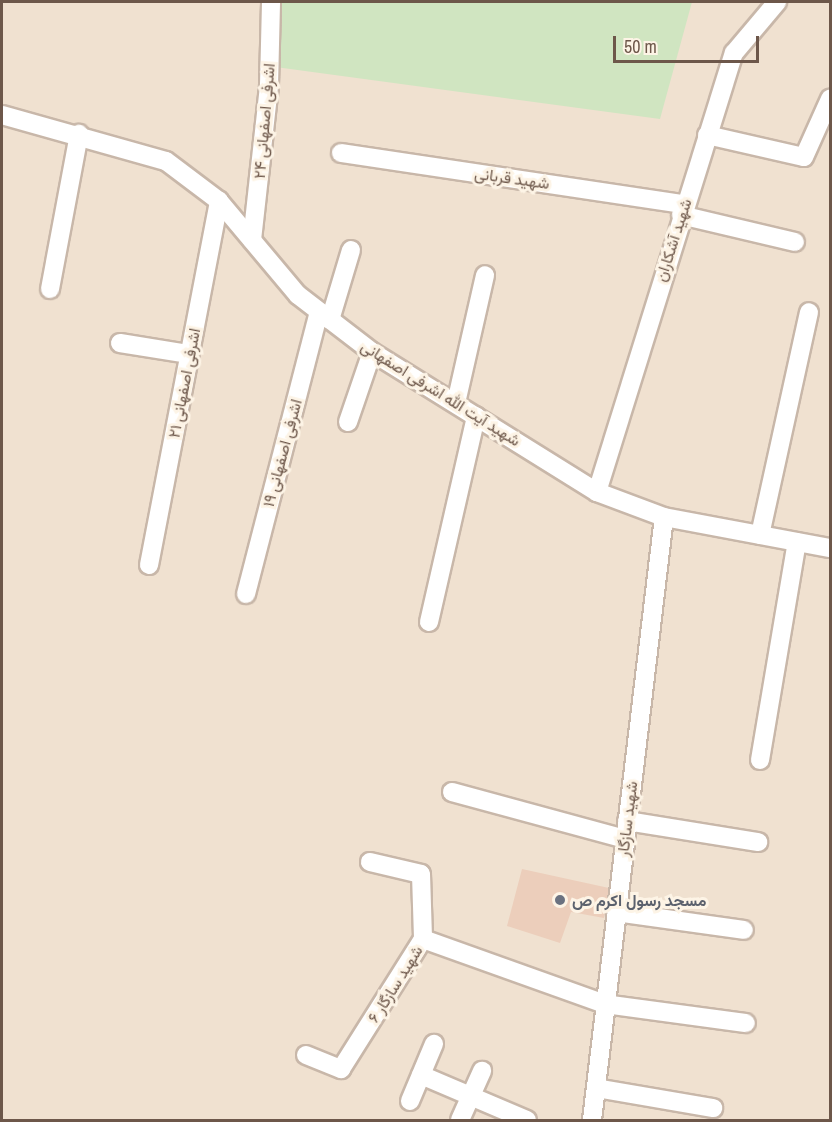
<!DOCTYPE html>
<html>
<head>
<meta charset="utf-8">
<style>
  body { margin:0 }
  #map { position:relative; width:832px; height:1122px; overflow:hidden; background:#f9f0e1; font-family:"Archivo Narrow",Vazirmatn,sans-serif }
  div>[style] { position:absolute }
  [style*='--x'] { left:calc(var(--x)*1px); top:calc(var(--y)*1px); width:calc(var(--w)*1px); rotate:calc(var(--a)*1deg) }
  .residential>* { inset:0; background:#f0e1d0; transform-origin:0 0 }
  .green>* { inset:0; background:#d0e5c1 }
  .building>* { inset:0; background:#eccebb }
  .roads { filter:drop-shadow(2px 0 #c8b7a9) drop-shadow(-2px 0 #c8b7a9) drop-shadow(0 2px #c8b7a9) drop-shadow(0 -2px #c8b7a9) }
  .minor>* { height:18px; margin:-9px; padding:0 9px; transform-origin:9px; border-radius:9px; background:#fff }
  .dots>* { width:16px; height:16px; translate:-50% -50%; box-sizing:border-box; border:3px solid #fdf4e6; border-radius:50% }
  span { translate:-50% -50%; white-space:nowrap; text-align:center; line-height:1.15; -webkit-text-stroke:6px #fdf4e6; paint-order:stroke }
  .street-label { font-size:16px; color:#6d574a }
  .worship-label { font-size:16px; color:#5b616d; font-weight:700 }
  .left { translate:0 -50%; text-align:left }
  .frame { position:absolute; inset:0; border:3px solid #6d574a; pointer-events:none }
  .scale { position:absolute; left:613px; top:36px; width:146px; height:27px; box-sizing:border-box; border:3px solid #6d574a; border-top:0; padding-left:8px; font-size:18px; line-height:21px; white-space:nowrap; color:#6d574a; -webkit-text-stroke:4px #fdf4e6; paint-order:stroke }
</style>
</head>
<body>
<div id="map">
  <div class="residential">
    <i style="left:2px;top:2px;width:828px;height:1118px"></i>
  </div>
  <div class="green">
    <i style="clip-path:polygon(271px 2px,692px 2px,660px 119px,268px 66px)"></i>
  </div>
  <div class="building">
    <i style="clip-path:polygon(522px 869px,609px 888px,604px 918px,571px 912px,560px 943px,507px 926px)"></i>
  </div>
  <div class="roads">
    <div class="minor">
      <i style="--x:2;--y:115;--w:170;--a:15.7"></i>
      <i style="--x:166;--y:161;--w:66;--a:37"></i>
      <i style="--x:219;--y:201;--w:123;--a:50"></i>
      <i style="--x:298;--y:295;--w:93;--a:37.6"></i>
      <i style="--x:372;--y:352;--w:265;--a:31.9"></i>
      <i style="--x:597;--y:492;--w:72;--a:20.5"></i>
      <i style="--x:664;--y:517;--w:169;--a:10.6"></i>
      <i style="--x:707;--y:135;--w:99;--a:12.8"></i>
      <i style="--x:804;--y:157;--w:64;--a:-65.9"></i>
      <i style="--x:341;--y:153;--w:347;--a:8.5"></i>
      <i style="--x:681;--y:215;--w:117;--a:13.3"></i>
      <i style="--x:252;--y:240;--w:156;--a:-83.7"></i>
      <i style="--x:269;--y:85;--w:83;--a:-88.6"></i>
      <i style="--x:50;--y:289;--w:158;--a:-79.4"></i>
      <i style="--x:330;--y:320;--w:73;--a:-73.3"></i>
      <i style="--x:120;--y:343;--w:70;--a:9.1"></i>
      <i style="--x:456;--y:403;--w:131;--a:-77.2"></i>
      <i style="--x:348;--y:422;--w:74;--a:-71.1"></i>
      <i style="--x:597;--y:492;--w:460;--a:-72.7"></i>
      <i style="--x:734;--y:53;--w:67;--a:-49.9"></i>
      <i style="--x:760;--y:535;--w:228;--a:-77.6"></i>
      <i style="--x:149;--y:565;--w:371;--a:-79.1"></i>
      <i style="--x:246;--y:594;--w:291;--a:-75.5"></i>
      <i style="--x:429;--y:622;--w:211;--a:-77.1"></i>
      <i style="--x:760;--y:760;--w:221;--a:-80.4"></i>
      <i style="--x:452;--y:792;--w:179;--a:15.2"></i>
      <i style="--x:627;--y:821;--w:133;--a:9.1"></i>
      <i style="--x:370;--y:862;--w:52;--a:13.2"></i>
      <i style="--x:421;--y:874;--w:65;--a:88.2"></i>
      <i style="--x:616;--y:912;--w:129;--a:8"></i>
      <i style="--x:306;--y:1055;--w:38;--a:22"></i>
      <i style="--x:341;--y:1069;--w:154;--a:-57.8"></i>
      <i style="--x:423;--y:939;--w:193;--a:19.7"></i>
      <i style="--x:605;--y:1004;--w:142;--a:7.7"></i>
      <i style="--x:421;--y:1075;--w:115;--a:23"></i>
      <i style="--x:596;--y:1088;--w:119;--a:9.7"></i>
      <i style="--x:410;--y:1101;--w:62;--a:-67.2"></i>
      <i style="--x:460;--y:1120;--w:54;--a:-65.8"></i>
      <i style="--x:592;--y:1120;--w:607;--a:-83.19"></i>
    </div>
  </div>
  <div class="dots">
    <i style="left:560px;top:900px;background:#6b7280"></i>
  </div>
  <div class="street-label">
    <span style="left:264px;top:121px;rotate:-85deg">اشرفی اصفهانی ۲۴</span>
    <span style="left:512px;top:178px;rotate:8deg">شهید قربانی</span>
    <span style="left:673px;top:240px;rotate:-72deg">شهید آشکاران</span>
    <span style="left:184px;top:383px;rotate:-79deg">اشرفی اصفهانی ۲۱</span>
    <span style="left:441px;top:393px;rotate:32deg">شهید آیت الله اشرفی اصفهانی</span>
    <span style="left:282px;top:453px;rotate:-75deg">اشرفی اصفهانی ۱۹</span>
    <span style="left:627px;top:819px;rotate:-83deg">شهید سازگار</span>
    <span style="left:395px;top:984px;rotate:-58deg">شهید سازگار ۶</span>
  </div>
  <div class="worship-label">
    <span class="left" style="left:572px;top:900px">مسجد رسول اکرم ص</span>
  </div>
  <div class="frame"></div>
  <div class="scale">50 m</div>
</div>
</body>
</html>
